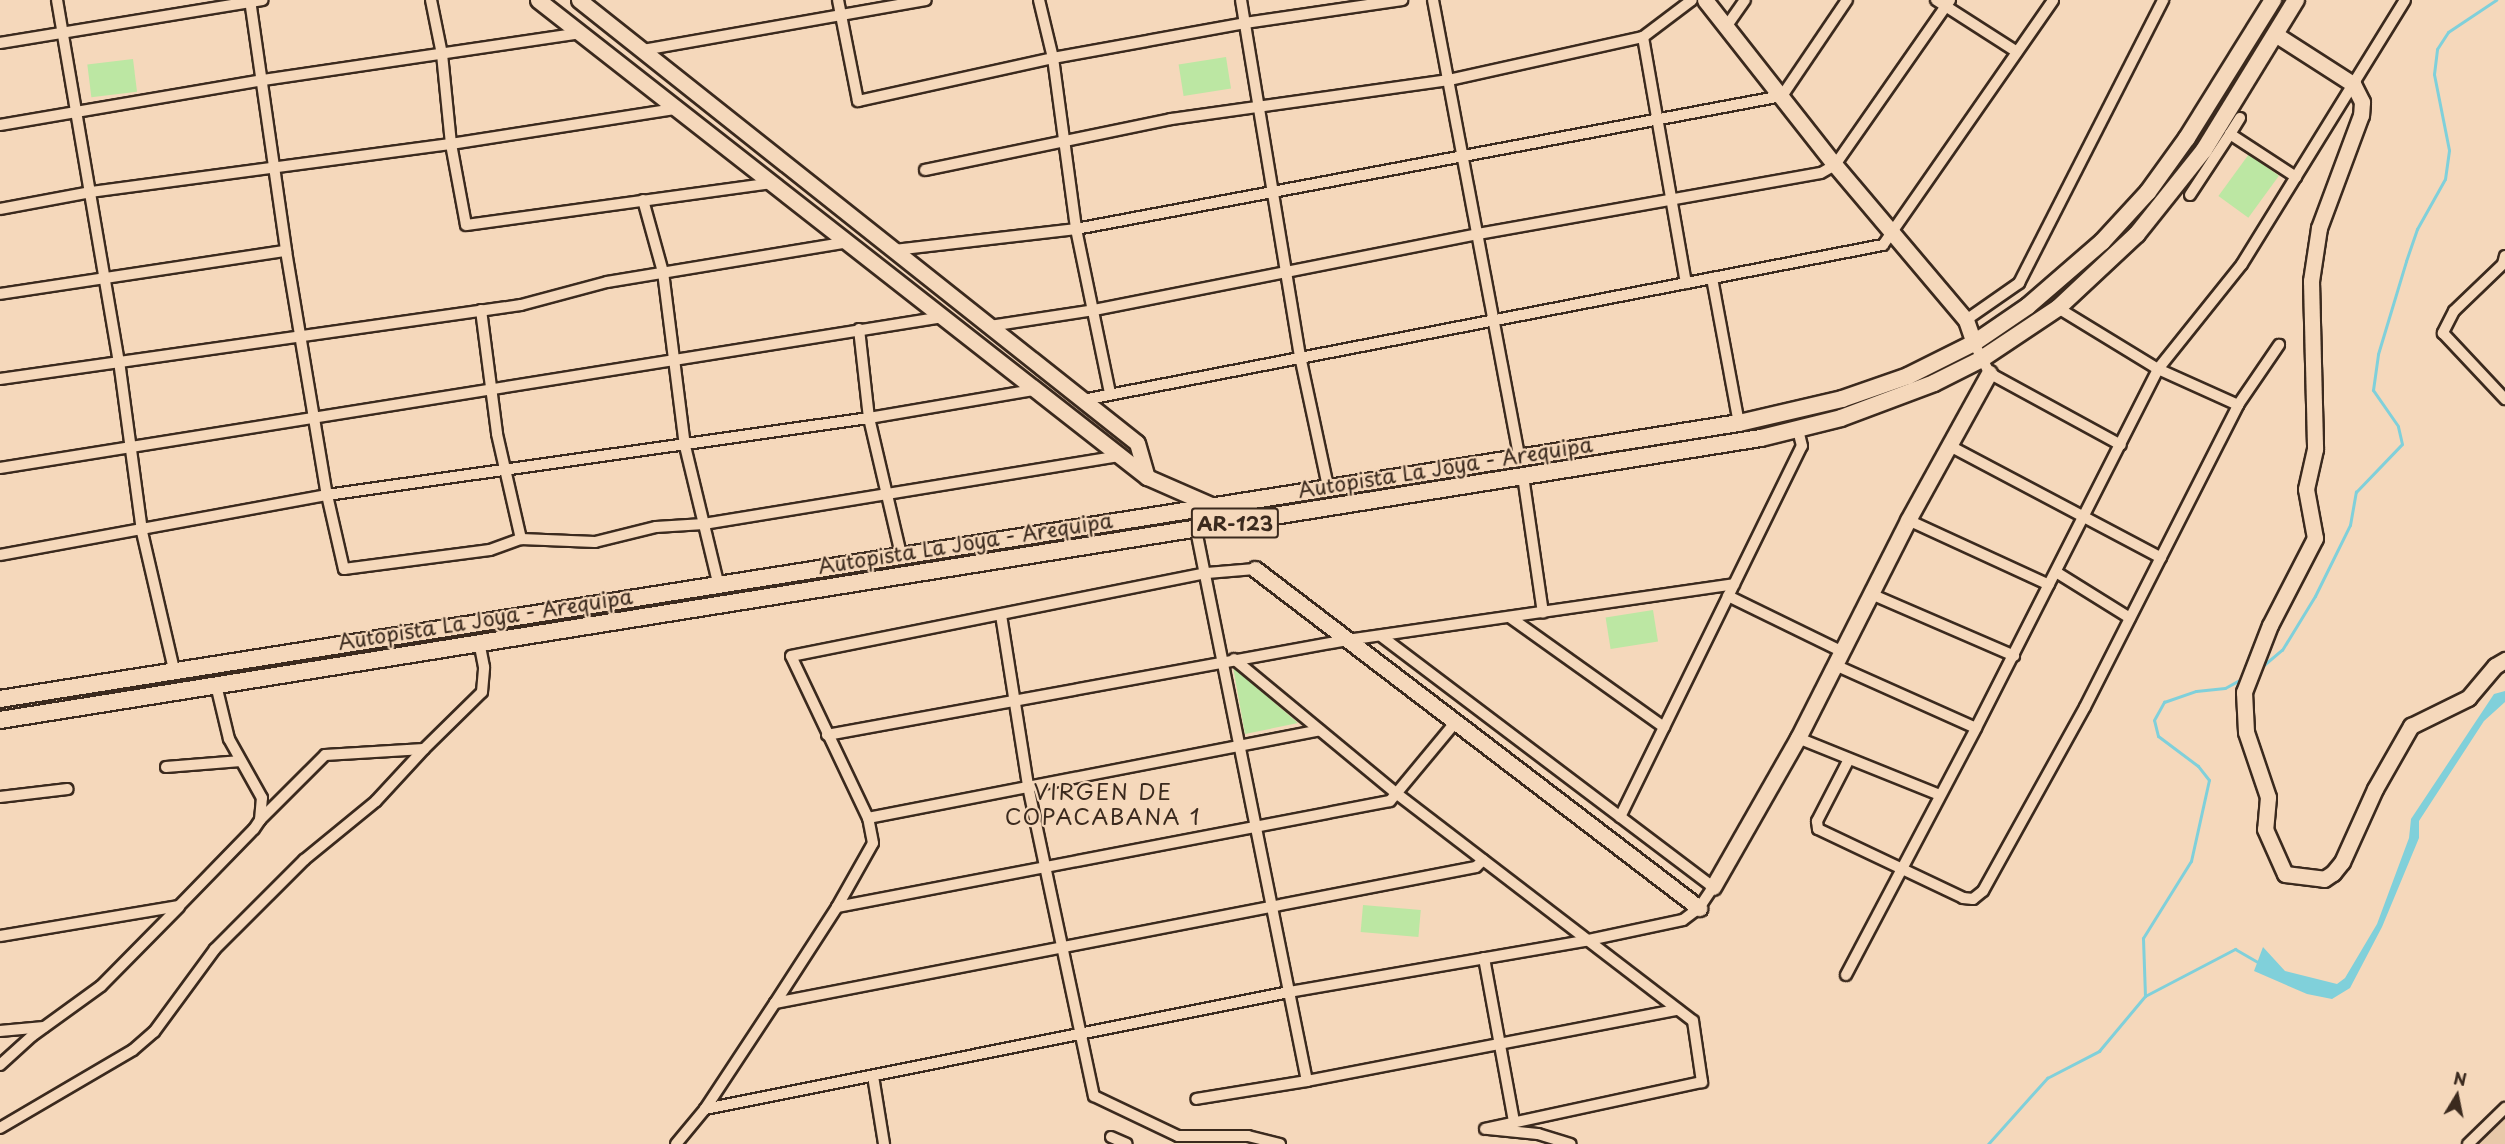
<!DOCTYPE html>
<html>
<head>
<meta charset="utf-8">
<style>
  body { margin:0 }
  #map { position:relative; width:2505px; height:1144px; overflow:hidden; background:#f5d8bb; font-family:"Playpen Sans",sans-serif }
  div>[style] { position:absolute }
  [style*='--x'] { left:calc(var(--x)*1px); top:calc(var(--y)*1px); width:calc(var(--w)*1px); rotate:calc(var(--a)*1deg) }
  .built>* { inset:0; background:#e8c9a9 }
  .green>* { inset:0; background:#bce7a3; transform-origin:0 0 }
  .water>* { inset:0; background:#80d0da }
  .stream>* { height:3px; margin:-1.5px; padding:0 1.5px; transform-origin:1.5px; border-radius:1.5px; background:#80d0da }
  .roads { filter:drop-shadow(2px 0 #3b2a1e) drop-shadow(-2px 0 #3b2a1e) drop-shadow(0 2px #3b2a1e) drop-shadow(0 -2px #3b2a1e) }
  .street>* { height:10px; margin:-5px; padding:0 5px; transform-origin:5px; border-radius:5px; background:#f5d8bb }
  .secondary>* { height:15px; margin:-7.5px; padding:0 7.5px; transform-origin:7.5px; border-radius:7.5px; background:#f5d8bb }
  .primary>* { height:16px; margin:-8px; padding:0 8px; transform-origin:8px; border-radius:8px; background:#f5d8bb }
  span { translate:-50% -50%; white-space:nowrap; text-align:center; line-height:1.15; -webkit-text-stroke:4.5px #f5d8bb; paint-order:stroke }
  .shield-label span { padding:2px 4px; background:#f5d8bb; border:2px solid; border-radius:4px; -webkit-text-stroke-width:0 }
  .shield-label { font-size:20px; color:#3b2a1e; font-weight:700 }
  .street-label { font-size:21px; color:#3b2a1e }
  .neighbourhood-label { font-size:22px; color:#3b2a1e; letter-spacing:1.5px }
  .north { position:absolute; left:2427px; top:1066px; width:60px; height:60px; -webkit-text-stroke:4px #f5d8bb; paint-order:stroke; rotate:10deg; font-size:16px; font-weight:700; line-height:24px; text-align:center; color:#3b2a1e }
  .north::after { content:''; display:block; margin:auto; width:21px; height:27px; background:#3b2a1e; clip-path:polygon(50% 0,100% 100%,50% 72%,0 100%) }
</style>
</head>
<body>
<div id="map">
  <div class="built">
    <i style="clip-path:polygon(2505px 1116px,2505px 1144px,2479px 1144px)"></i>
  </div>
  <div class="green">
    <i style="left:1226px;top:57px;width:32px;height:48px;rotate:81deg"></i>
    <i style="left:133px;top:59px;width:33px;height:46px;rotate:83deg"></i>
    <i style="left:2249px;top:154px;width:37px;height:52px;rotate:36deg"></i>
    <i style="left:1653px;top:610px;width:32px;height:48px;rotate:81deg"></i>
    <i style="clip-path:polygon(1233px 667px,1298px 723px,1245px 734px)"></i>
    <i style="left:1363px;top:905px;width:58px;height:27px;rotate:5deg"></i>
  </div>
  <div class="water">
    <i style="clip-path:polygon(2505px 691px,2505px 702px,2484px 721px,2419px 821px,2419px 838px,2382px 927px,2350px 988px,2332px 999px,2307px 994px,2254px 971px,2263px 947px,2285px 971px,2337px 984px,2345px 978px,2377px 924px,2409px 838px,2411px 819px,2494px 694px)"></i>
  </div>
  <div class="stream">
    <i style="--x:2259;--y:669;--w:30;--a:-40"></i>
    <i style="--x:2282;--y:650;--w:63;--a:-58.6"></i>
    <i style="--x:2315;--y:596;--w:79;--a:-63.8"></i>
    <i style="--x:2350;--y:525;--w:34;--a:-80"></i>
    <i style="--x:2356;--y:492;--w:66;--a:-46.2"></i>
    <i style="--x:2402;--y:444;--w:18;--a:-103"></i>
    <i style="--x:2398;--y:426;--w:44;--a:-124.8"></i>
    <i style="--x:2373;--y:390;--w:36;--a:-82"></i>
    <i style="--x:2378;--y:354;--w:97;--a:-73.2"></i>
    <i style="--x:2406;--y:261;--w:34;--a:-71"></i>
    <i style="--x:2417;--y:229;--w:57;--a:-60.8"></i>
    <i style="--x:2445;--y:179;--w:29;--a:-82"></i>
    <i style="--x:2449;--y:150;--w:77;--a:-101.2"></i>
    <i style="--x:2434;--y:74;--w:25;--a:-83"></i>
    <i style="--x:2437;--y:49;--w:20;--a:-57"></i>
    <i style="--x:2448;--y:32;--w:58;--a:-33.7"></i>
    <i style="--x:2145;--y:996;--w:58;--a:-92"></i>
    <i style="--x:2143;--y:938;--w:91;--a:-58.1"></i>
    <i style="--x:2191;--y:861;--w:83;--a:-77.5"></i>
    <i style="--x:2209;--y:780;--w:18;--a:-128"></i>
    <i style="--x:2198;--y:766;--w:50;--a:-143.1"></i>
    <i style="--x:2158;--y:736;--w:16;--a:-104"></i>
    <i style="--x:2154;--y:720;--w:21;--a:-61"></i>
    <i style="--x:2164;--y:702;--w:34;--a:-19"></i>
    <i style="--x:2196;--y:691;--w:29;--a:-6"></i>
    <i style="--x:2225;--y:688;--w:21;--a:-29"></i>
    <i style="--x:1988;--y:1144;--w:89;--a:-48.2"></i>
    <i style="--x:2047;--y:1078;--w:59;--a:-27.4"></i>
    <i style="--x:2099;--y:1051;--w:72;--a:-50.1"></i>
    <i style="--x:2145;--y:996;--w:102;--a:-27.6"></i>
    <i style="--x:2235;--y:949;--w:28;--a:30"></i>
  </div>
  <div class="roads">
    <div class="street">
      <i style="--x:57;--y:0;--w:366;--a:80.3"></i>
      <i style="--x:119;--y:361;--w:173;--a:82.3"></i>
      <i style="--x:142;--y:532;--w:142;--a:76.9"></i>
      <i style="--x:250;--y:0;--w:254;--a:81.8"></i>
      <i style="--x:286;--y:251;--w:247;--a:80.5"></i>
      <i style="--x:327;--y:495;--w:76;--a:77.1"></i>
      <i style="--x:344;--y:569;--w:147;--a:-7.4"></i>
      <i style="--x:490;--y:550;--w:33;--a:-20"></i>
      <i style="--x:521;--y:539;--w:74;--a:2.3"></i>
      <i style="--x:595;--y:542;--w:63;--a:-13.8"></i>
      <i style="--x:656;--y:527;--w:48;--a:-3.6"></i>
      <i style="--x:704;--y:524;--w:420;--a:-9.3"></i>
      <i style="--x:431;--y:0;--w:55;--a:78.5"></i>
      <i style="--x:442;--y:54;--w:90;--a:84.3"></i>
      <i style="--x:451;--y:144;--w:82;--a:79.5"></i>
      <i style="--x:466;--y:225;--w:309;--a:-7.8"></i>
      <i style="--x:838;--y:0;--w:103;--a:78.8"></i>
      <i style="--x:858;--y:101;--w:200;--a:-12.4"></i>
      <i style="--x:1053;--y:58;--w:195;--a:-10.3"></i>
      <i style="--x:1245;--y:23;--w:159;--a:-8.3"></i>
      <i style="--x:1039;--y:0;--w:60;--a:76.4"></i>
      <i style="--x:1053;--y:58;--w:173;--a:82.3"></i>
      <i style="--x:1076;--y:229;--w:167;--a:78.3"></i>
      <i style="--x:1241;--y:0;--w:361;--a:80.6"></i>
      <i style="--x:1300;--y:356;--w:134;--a:77.9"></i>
      <i style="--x:1433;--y:0;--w:465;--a:79.3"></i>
      <i style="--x:1936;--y:0;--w:96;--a:32.7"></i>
      <i style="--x:1726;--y:27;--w:33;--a:-55"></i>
      <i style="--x:1643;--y:37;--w:250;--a:80.1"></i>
      <i style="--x:0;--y:43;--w:266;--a:-9.3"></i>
      <i style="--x:643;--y:50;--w:287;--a:-10"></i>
      <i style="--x:0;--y:125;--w:267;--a:-9.7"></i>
      <i style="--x:263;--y:80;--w:320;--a:-8.4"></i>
      <i style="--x:2230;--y:134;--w:19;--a:-58"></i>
      <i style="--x:925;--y:170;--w:251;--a:-11.7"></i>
      <i style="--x:1171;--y:119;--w:281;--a:-8"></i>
      <i style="--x:1449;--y:80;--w:199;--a:-12.5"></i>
      <i style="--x:1643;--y:37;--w:61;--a:-37.1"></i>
      <i style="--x:2190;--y:195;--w:73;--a:-56.7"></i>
      <i style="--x:2230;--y:134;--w:79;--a:33.1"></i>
      <i style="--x:643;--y:200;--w:75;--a:74.5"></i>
      <i style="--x:663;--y:272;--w:175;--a:82.8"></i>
      <i style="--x:685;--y:446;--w:140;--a:76.4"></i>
      <i style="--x:0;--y:209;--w:93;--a:-10.6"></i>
      <i style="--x:91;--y:192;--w:363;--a:-7.6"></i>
      <i style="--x:451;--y:144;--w:226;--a:-8.9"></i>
      <i style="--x:895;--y:250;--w:182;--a:-6.6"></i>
      <i style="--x:1076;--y:229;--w:718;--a:-10.67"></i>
      <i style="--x:1782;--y:96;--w:116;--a:-55.9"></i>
      <i style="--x:2505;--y:256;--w:8;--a:104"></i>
      <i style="--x:2503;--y:264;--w:68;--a:136.2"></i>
      <i style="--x:2454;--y:311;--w:25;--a:117"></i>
      <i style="--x:2443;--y:333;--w:91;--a:46.8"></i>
      <i style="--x:1712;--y:278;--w:147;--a:79.5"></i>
      <i style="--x:0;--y:294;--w:289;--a:-8.6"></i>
      <i style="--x:2058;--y:308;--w:117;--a:31.4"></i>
      <i style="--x:2158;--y:369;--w:88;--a:24.2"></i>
      <i style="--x:481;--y:310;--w:125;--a:82.6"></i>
      <i style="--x:497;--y:434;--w:108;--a:77.1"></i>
      <i style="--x:1966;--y:320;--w:65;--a:-34.9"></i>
      <i style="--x:2019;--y:283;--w:318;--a:-63"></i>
      <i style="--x:990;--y:326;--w:105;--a:-8.7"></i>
      <i style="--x:1094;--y:310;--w:391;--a:-11.2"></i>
      <i style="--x:1478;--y:234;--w:348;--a:-10.1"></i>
      <i style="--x:1821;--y:173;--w:16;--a:-30"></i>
      <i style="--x:1835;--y:165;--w:201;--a:-55.1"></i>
      <i style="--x:859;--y:329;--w:90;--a:83.6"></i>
      <i style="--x:869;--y:418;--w:140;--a:76.8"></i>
      <i style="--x:1974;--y:343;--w:34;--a:63"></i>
      <i style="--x:1989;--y:373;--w:150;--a:28.6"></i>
      <i style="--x:0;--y:379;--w:526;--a:-8.08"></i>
      <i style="--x:521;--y:305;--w:89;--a:-15"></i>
      <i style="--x:607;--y:282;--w:245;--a:-9.4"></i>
      <i style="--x:1083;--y:400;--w:815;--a:-10.97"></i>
      <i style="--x:1883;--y:245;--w:298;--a:-55.2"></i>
      <i style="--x:1948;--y:445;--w:241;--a:27.9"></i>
      <i style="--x:0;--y:468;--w:955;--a:-9.1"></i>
      <i style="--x:1523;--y:476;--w:138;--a:81.7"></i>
      <i style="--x:1908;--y:520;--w:155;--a:24.7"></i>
      <i style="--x:1196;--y:530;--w:562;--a:78.61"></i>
      <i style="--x:1307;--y:1081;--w:112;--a:170.8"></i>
      <i style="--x:0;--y:555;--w:332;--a:-10.4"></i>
      <i style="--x:327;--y:495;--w:547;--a:-8.09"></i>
      <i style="--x:869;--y:418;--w:165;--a:-9.7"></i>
      <i style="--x:2056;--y:572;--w:87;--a:31.9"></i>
      <i style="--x:1871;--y:594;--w:156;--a:23.4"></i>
      <i style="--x:1728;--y:596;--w:128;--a:26"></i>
      <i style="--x:1001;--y:615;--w:173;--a:81"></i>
      <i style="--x:1028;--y:786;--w:317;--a:78"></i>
      <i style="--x:1094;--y:1096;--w:93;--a:25.5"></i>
      <i style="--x:1178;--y:1136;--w:70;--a:0"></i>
      <i style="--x:1248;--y:1136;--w:33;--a:14"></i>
      <i style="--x:1511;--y:618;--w:188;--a:35.5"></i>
      <i style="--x:1234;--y:659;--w:210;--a:39.6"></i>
      <i style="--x:1396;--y:793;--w:374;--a:37.5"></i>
      <i style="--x:1693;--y:1021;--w:62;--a:81.6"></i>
      <i style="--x:1702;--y:1082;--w:222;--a:167.8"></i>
      <i style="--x:1835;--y:665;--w:154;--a:24.1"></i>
      <i style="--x:1976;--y:728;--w:402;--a:-63.1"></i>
      <i style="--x:2158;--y:369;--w:134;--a:-51.3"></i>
      <i style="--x:2242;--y:264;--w:310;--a:-58.3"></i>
      <i style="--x:827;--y:735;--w:529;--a:-10.35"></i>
      <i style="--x:1347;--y:640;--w:391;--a:-8.2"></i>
      <i style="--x:1798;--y:738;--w:153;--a:21.9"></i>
      <i style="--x:1848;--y:761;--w:68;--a:117.3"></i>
      <i style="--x:1817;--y:821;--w:8;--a:83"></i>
      <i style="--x:1818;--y:829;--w:161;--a:25.4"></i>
      <i style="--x:1963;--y:898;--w:10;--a:6"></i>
      <i style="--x:1973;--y:899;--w:13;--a:-39"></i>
      <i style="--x:1983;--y:891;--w:210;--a:-61"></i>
      <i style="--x:2085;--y:707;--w:339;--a:-63.1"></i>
      <i style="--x:2238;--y:405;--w:73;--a:-55.7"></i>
      <i style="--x:166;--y:767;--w:75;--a:-4.6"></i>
      <i style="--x:0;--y:797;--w:68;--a:-6.7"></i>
      <i style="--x:1620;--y:817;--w:413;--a:-63.9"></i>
      <i style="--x:1802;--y:446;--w:16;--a:-104"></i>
      <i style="--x:868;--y:818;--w:460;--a:-11"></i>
      <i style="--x:260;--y:820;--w:92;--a:-45"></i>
      <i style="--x:325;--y:755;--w:99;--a:-3.5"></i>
      <i style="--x:424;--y:749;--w:81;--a:-44.5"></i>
      <i style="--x:482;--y:692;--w:25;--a:-85"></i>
      <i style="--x:484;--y:667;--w:25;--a:-101"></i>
      <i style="--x:837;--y:907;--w:563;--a:-10.85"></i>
      <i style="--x:1390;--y:801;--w:100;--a:-50.3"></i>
      <i style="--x:0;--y:936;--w:181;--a:-9.5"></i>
      <i style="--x:179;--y:906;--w:107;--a:-45.8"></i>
      <i style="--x:254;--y:829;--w:11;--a:-56"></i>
      <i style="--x:260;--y:820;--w:22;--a:-85"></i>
      <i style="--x:262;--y:798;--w:68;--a:-119.2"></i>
      <i style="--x:229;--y:739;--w:56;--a:-103.5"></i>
      <i style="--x:1484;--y:958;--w:167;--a:79.6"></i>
      <i style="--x:1846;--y:975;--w:279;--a:-62.2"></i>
      <i style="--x:775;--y:1003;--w:714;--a:-10.98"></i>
      <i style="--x:1476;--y:867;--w:10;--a:-45"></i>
      <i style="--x:0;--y:1031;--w:44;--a:-5.2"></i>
      <i style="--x:0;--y:1065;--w:43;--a:-42.2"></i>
      <i style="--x:32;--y:1036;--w:85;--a:-35.9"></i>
      <i style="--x:101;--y:986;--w:111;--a:-45.4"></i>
      <i style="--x:873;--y:1076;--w:69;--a:80.8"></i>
      <i style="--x:1307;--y:1081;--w:377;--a:-10.9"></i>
      <i style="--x:705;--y:1109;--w:596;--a:-11.33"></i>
      <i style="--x:1289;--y:992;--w:299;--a:-9.8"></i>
      <i style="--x:1584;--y:941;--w:101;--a:-12"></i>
      <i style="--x:1683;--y:920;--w:20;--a:-37"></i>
      <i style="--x:1699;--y:908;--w:25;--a:-56"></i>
      <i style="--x:1713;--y:887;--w:415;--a:-142.9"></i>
      <i style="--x:0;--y:1128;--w:154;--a:-30.4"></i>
      <i style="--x:133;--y:1050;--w:28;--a:-41"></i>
      <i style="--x:154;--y:1032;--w:103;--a:-53.7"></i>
      <i style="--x:215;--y:949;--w:126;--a:-45"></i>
      <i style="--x:304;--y:860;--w:93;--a:-39.3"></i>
      <i style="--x:376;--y:801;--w:71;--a:-47.3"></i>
      <i style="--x:1488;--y:1129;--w:50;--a:5.7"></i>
      <i style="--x:1538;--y:1134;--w:34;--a:17"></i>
      <i style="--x:1111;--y:1137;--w:17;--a:24"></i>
      <i style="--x:676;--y:1144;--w:45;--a:-50.4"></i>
      <i style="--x:705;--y:1109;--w:127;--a:-56.6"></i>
      <i style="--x:775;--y:1003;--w:114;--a:-57.1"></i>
      <i style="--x:837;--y:907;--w:73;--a:-60.6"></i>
      <i style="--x:873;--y:843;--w:25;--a:-101"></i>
      <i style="--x:868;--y:818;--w:179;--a:-115.4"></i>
      <i style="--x:791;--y:656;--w:424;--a:-11.3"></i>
      <i style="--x:1207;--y:573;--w:48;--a:-4.8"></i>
      <i style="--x:2468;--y:1144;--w:52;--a:-44.2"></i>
    </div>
    <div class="secondary">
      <i style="--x:538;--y:0;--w:774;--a:38.07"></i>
      <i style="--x:1147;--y:477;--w:72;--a:23.7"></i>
      <i style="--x:579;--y:0;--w:712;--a:38.45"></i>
      <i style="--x:1137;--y:443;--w:35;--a:74"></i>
      <i style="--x:1705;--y:0;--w:210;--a:51.8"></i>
      <i style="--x:1835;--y:165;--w:203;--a:49.8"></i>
      <i style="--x:1966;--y:320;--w:24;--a:71"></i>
      <i style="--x:2275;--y:34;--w:93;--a:32.7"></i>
      <i style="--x:2353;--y:84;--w:20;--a:63"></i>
      <i style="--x:2362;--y:102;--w:13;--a:94"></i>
      <i style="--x:2361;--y:115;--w:121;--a:110.4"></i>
      <i style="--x:2319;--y:228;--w:54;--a:98.6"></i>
      <i style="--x:2311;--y:281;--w:168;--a:88.6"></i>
      <i style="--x:2315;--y:449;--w:41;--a:102.7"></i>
      <i style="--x:2306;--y:489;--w:50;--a:79.6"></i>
      <i style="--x:2315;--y:538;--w:98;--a:117.3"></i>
      <i style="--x:2270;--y:625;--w:72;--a:111.2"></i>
      <i style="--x:2244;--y:692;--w:40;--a:87.1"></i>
      <i style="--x:2246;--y:732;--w:69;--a:71.3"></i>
      <i style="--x:2268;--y:797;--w:32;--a:95"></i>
      <i style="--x:2265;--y:829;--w:49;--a:66"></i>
      <i style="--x:2285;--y:874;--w:39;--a:7"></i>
      <i style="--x:2324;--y:879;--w:11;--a:-34"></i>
      <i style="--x:2333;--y:873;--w:14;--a:-51"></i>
      <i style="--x:2342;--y:862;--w:80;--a:-65.7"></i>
      <i style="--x:2375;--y:789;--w:73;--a:-60.3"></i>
      <i style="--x:2411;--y:726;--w:64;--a:-26.2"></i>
      <i style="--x:2468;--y:698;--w:42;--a:-49.8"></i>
      <i style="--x:2495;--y:666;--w:12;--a:-31"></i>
      <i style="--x:1255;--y:569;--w:559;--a:37.36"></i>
      <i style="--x:1713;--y:887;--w:172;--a:-60.3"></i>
      <i style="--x:1798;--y:738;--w:244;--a:-63.2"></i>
      <i style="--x:1908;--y:520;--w:168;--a:-61.1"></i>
    </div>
    <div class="primary">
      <i style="--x:0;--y:699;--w:1761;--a:-9.02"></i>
      <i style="--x:1739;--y:423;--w:106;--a:-13.1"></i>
      <i style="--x:1842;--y:399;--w:70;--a:-19.2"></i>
      <i style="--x:1908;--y:376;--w:74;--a:-26.6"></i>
      <i style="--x:1974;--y:343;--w:65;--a:-34.4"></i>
      <i style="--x:2028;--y:306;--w:98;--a:-40.9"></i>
      <i style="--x:2102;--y:242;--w:68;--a:-47.4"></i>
      <i style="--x:2148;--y:192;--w:67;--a:-54.2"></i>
      <i style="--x:2187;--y:138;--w:163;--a:-58.1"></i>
      <i style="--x:0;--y:720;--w:1783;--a:-9.1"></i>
      <i style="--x:1761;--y:438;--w:82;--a:-14"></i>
      <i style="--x:1841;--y:418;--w:99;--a:-20.6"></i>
      <i style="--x:1934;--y:383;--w:51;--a:-26.6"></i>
      <i style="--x:1980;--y:360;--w:94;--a:-33.7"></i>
      <i style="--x:2058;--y:308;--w:108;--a:-43.1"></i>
      <i style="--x:2137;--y:234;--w:107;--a:-51.4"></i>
      <i style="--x:2204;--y:150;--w:176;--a:-58.5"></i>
    </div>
  </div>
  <div class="shield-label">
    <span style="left:1235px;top:523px">AR-123</span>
  </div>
  <div class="street-label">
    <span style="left:1445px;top:466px;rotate:-9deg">Autopista La Joya - Arequipa</span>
    <span style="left:965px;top:542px;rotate:-9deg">Autopista La Joya - Arequipa</span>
    <span style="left:485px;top:618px;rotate:-9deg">Autopista La Joya - Arequipa</span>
  </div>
  <div class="neighbourhood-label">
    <span style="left:1103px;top:803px">VIRGEN DE<br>COPACABANA 1</span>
  </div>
  <div class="north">N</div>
</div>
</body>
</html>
